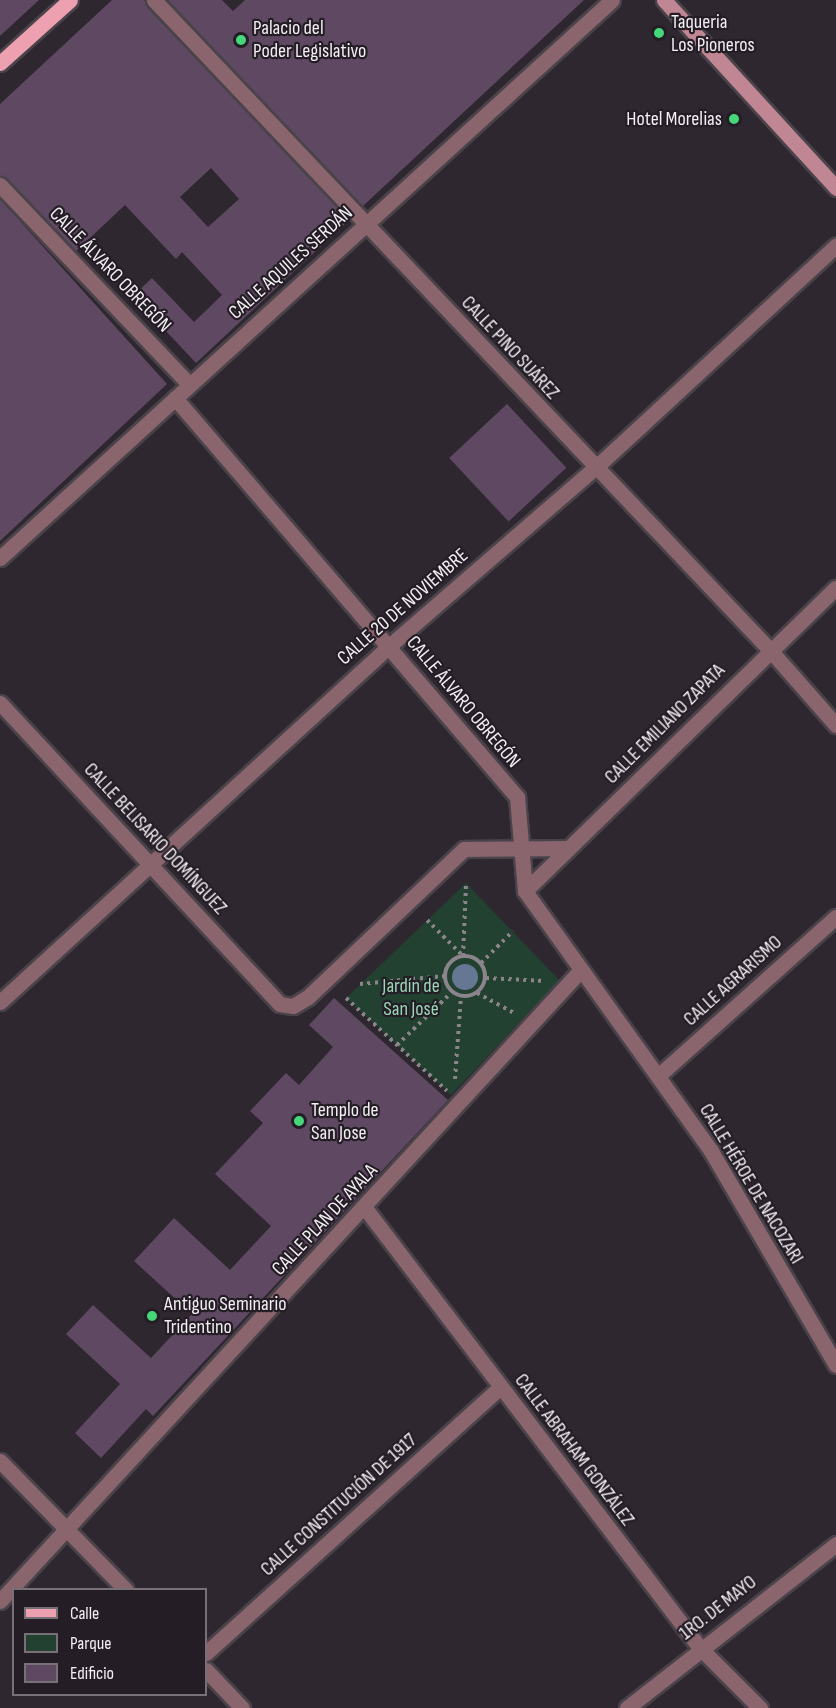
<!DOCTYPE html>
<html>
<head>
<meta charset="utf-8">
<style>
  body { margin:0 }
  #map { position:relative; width:836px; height:1708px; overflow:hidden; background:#2e272f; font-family:"Sofia Sans Condensed",sans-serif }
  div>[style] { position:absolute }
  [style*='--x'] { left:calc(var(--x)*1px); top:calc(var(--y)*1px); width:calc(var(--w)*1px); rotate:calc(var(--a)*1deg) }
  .green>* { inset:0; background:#224131 }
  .water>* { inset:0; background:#667794 }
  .round { border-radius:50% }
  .building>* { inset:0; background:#5e4862; transform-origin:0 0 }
  .path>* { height:4px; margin-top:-2px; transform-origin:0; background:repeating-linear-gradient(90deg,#8b848b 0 3px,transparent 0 7.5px) }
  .path>.ring { margin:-2px; padding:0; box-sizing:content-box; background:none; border:4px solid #8b848b; border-radius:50% }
  .roads { filter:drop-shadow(2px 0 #4a434a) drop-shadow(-2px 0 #4a434a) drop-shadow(0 2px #4a434a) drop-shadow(0 -2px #4a434a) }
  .minor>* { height:15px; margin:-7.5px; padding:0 7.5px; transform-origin:7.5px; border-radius:7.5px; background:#8b656d }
  .tertiary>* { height:15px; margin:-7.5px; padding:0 7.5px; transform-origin:7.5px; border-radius:7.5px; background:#8b656d }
  .secondary>* { height:15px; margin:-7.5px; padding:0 7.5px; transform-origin:7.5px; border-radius:7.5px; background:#c18693 }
  .primary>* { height:15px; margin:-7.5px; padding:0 7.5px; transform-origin:7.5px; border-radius:7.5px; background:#eca0b0 }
  .dots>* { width:16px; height:16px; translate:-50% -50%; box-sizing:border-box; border:3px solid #241d25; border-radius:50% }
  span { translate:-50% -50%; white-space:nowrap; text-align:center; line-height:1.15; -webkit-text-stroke:4.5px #241d25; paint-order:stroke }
  .poi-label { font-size:20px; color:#f3eef3 }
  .left { translate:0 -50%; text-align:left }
  .right { translate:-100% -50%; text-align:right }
  .street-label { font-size:20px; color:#f3eef3 }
  .park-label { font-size:20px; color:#98d7b6 }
  .legend { position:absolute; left:12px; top:1588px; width:195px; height:108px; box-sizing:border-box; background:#241d25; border:2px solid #777177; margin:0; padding:8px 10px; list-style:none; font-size:18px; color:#f3eef3 }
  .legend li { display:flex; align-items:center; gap:12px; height:30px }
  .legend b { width:30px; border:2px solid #777177 }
</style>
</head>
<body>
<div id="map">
  <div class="green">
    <i style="clip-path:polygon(evenodd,466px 883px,559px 980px,451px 1095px,346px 998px,466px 883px,475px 970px,477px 978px,463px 989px,456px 987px,475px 970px)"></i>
  </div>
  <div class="water">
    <i class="round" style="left:452px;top:964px;width:26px;height:26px"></i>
  </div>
  <div class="building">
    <i style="clip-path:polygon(0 0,39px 0,0 36px)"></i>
    <i style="clip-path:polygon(evenodd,112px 0,144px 0,349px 220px,196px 363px,133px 296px,152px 278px,194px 322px,222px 295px,182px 252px,176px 259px,125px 205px,76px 251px,0 176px,0 104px,112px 0,211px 168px,239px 199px,208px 227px,180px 197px,211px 168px)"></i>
    <i style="clip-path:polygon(167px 0,222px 0,233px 11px,245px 0,584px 0,363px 206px)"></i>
    <i style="clip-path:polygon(0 199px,167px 384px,0 541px)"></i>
    <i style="left:507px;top:404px;width:87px;height:79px;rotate:47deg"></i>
    <i style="clip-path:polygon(334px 998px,448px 1100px,153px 1416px,146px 1409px,101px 1458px,75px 1433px,120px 1384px,66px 1334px,93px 1305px,151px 1358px,192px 1314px,134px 1261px,174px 1218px,230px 1270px,271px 1226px,215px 1174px,263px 1123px,250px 1111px,286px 1073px,299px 1085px,333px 1047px,309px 1025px)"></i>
  </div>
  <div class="path">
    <i style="--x:427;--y:920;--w:49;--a:45"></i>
    <i class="ring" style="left:445px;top:956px;width:36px;height:36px"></i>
    <i style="--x:463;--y:956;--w:73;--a:-87.6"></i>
    <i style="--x:481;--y:963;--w:45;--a:-45"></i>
    <i style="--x:486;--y:978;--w:59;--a:2.9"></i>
    <i style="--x:360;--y:984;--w:85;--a:-5.4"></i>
    <i style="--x:477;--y:993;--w:44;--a:28.3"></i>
    <i style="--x:346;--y:998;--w:137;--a:42.6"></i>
    <i style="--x:397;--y:1045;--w:76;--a:-43.9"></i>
    <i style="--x:455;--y:1079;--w:83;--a:-85.9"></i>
  </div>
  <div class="roads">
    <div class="minor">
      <i style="--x:0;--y:185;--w:274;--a:46.5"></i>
      <i style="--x:175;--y:398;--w:526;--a:49.4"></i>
      <i style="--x:517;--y:797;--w:94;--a:85.1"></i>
      <i style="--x:525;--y:891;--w:320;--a:54.4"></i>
      <i style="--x:711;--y:1151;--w:248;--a:59.7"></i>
      <i style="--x:0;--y:558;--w:828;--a:-42.36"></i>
      <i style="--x:0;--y:703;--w:411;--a:47.1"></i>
      <i style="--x:280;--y:1004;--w:13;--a:9"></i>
      <i style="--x:293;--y:1006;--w:17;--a:-31"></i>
      <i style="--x:308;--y:997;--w:215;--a:-43.5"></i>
      <i style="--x:464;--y:849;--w:105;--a:-0.5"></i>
      <i style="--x:525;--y:891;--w:434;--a:-44.3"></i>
      <i style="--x:0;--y:1002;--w:526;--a:-42.46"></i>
      <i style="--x:388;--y:647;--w:274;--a:-40.9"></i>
      <i style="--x:595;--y:468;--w:328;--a:-42.7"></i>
      <i style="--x:658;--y:1076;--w:239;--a:-41.8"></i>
      <i style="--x:365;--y:1208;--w:553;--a:52.72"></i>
      <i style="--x:700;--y:1648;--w:85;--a:45"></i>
      <i style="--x:0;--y:1461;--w:180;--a:45.7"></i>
      <i style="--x:206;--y:1653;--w:396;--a:-42.1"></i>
      <i style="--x:206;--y:1670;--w:52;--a:46.5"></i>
    </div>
    <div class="tertiary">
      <i style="--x:154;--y:0;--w:896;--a:46.54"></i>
      <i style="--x:770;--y:650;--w:100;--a:48.7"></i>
      <i style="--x:0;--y:1601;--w:856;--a:-47.37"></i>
      <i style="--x:627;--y:1708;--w:266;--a:-38.1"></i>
    </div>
    <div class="secondary">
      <i style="--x:664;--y:0;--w:255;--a:47.5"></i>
    </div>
    <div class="primary">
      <i style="--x:0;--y:63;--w:94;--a:-42"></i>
    </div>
  </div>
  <div class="dots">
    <i style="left:659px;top:33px;background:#45d77a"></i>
    <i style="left:241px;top:40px;background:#45d77a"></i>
    <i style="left:734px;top:119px;background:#45d77a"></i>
    <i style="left:299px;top:1121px;background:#45d77a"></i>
    <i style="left:152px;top:1316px;background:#45d77a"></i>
  </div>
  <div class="poi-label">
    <span class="left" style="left:671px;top:34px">Taqueria<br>Los Pioneros</span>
    <span class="left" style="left:253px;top:40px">Palacio del<br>Poder Legislativo</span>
    <span class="right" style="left:722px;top:119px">Hotel Morelias</span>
    <span class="left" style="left:311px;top:1122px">Templo de<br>San Jose</span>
    <span class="left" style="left:164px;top:1316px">Antiguo Seminario<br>Tridentino</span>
  </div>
  <div class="street-label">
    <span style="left:291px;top:263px;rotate:-42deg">CALLE AQUILES SERDÁN</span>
    <span style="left:110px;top:270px;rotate:46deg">CALLE ÁLVARO OBREGÓN</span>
    <span style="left:510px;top:348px;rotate:47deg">CALLE PINO SUÁREZ</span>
    <span style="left:403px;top:607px;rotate:-41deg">CALLE 20 DE NOVIEMBRE</span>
    <span style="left:463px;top:702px;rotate:50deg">CALLE ÁLVARO OBREGÓN</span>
    <span style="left:665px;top:724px;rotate:-45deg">CALLE EMILIANO ZAPATA</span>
    <span style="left:155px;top:839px;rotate:47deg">CALLE BELISARIO DOMÍNGUEZ</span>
    <span style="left:733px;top:981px;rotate:-42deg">CALLE AGRARISMO</span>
    <span style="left:751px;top:1184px;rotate:59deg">CALLE HÉROE DE NACOZARI</span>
    <span style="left:325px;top:1220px;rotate:-47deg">CALLE PLAN DE AYALA</span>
    <span style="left:574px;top:1450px;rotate:53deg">CALLE ABRAHAM GONZÁLEZ</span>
    <span style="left:339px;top:1505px;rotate:-42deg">CALLE CONSTITUCIÓN DE 1917</span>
    <span style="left:718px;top:1608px;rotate:-38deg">1RO. DE MAYO</span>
  </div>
  <div class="park-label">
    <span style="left:411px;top:998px">Jardín de<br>San José</span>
  </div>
  <ul class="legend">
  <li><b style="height:8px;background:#eca0b0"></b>Calle</li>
  <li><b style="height:16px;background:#224131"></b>Parque</li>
  <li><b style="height:16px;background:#5e4862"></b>Edificio</li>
  </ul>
</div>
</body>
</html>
